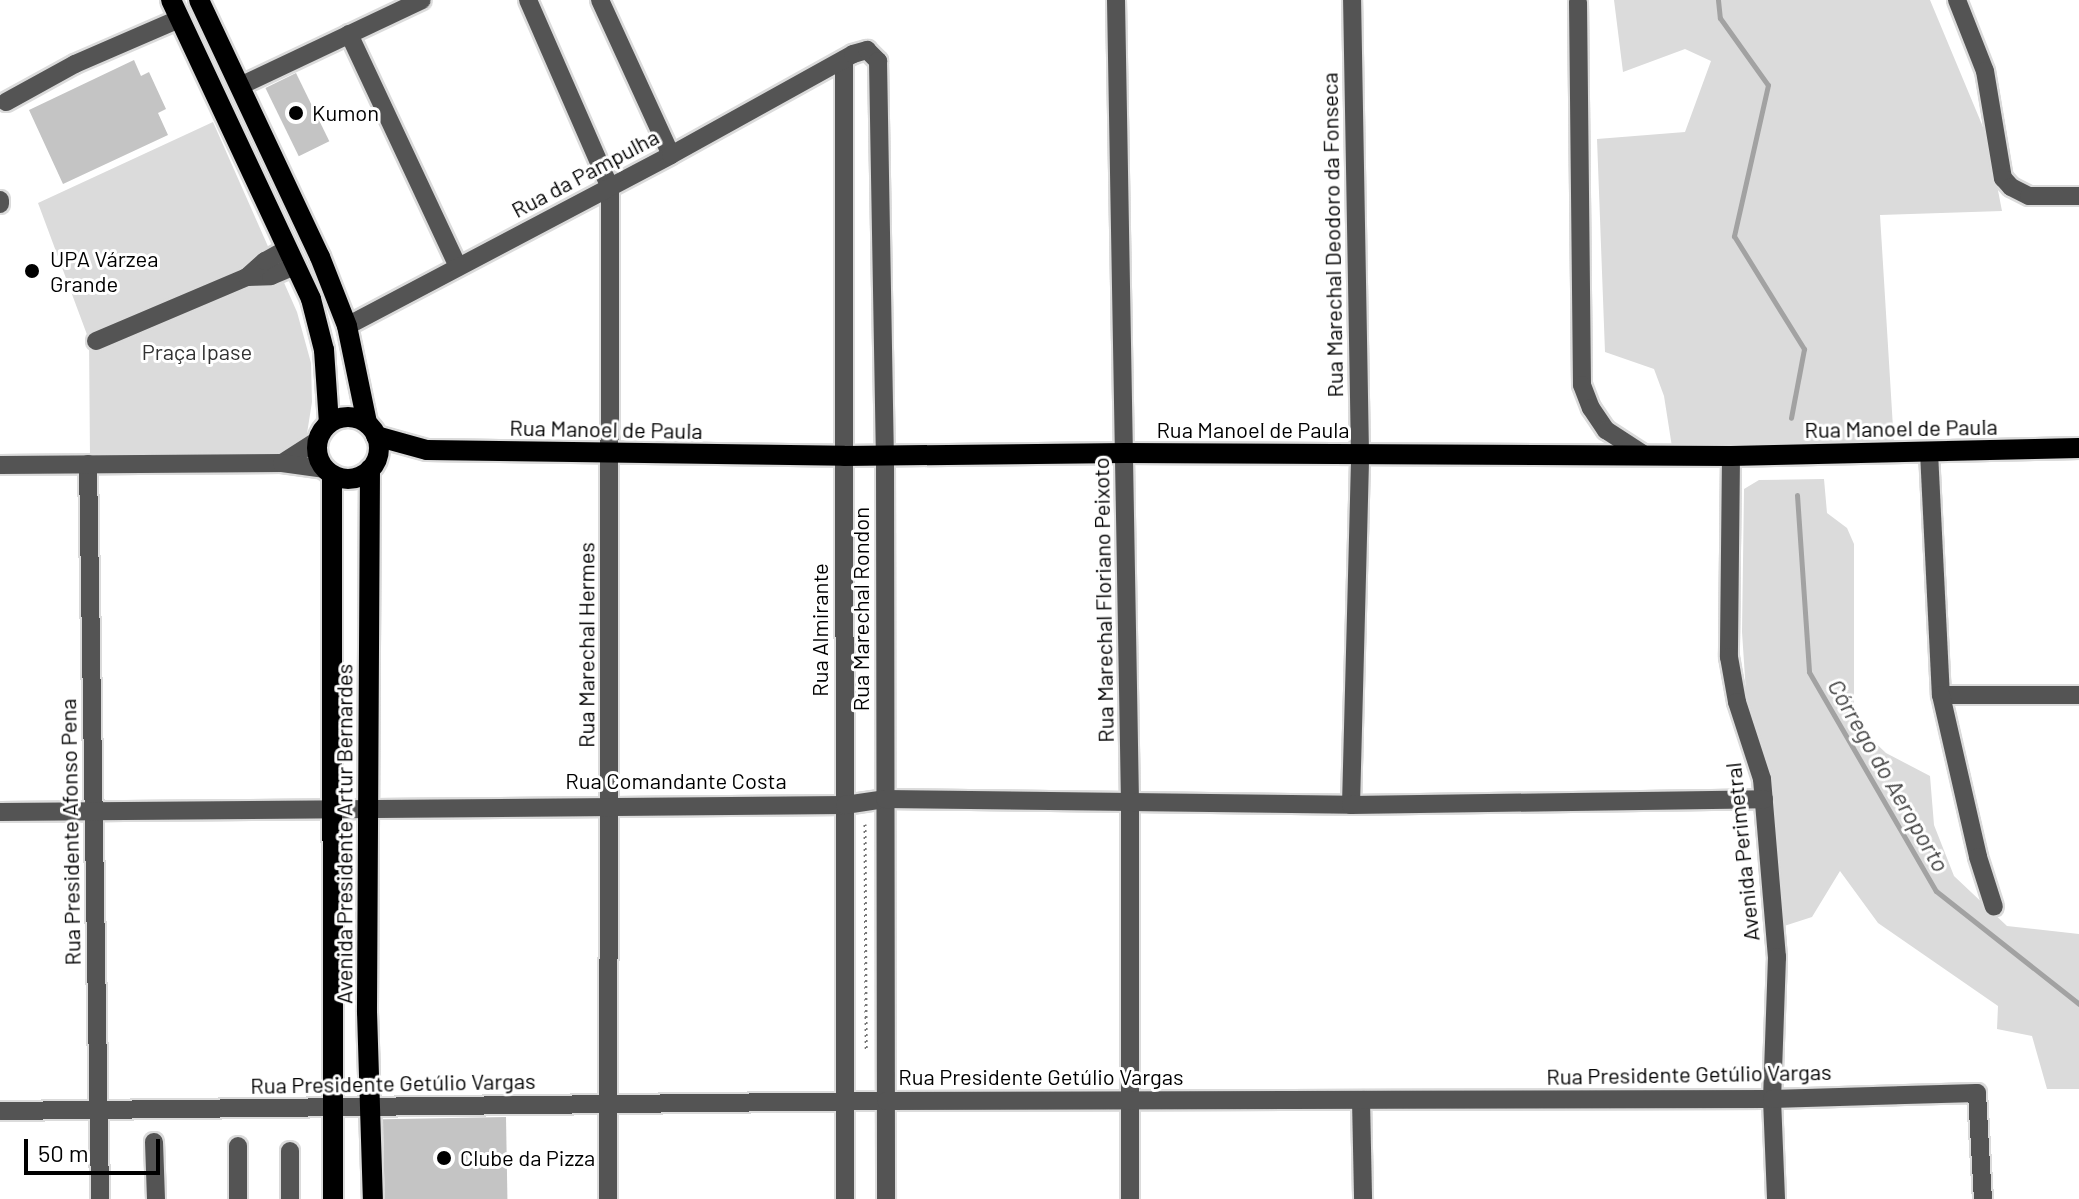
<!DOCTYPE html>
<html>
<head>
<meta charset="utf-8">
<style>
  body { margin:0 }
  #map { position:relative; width:2079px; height:1199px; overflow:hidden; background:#fff; font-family:Barlow,sans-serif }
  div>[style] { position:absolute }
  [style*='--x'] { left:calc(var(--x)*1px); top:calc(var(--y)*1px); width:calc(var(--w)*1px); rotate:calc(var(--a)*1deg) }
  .green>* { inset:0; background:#dbdbdb }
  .stream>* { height:5px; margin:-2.5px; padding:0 2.5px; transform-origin:2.5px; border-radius:2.5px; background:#a2a2a2 }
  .building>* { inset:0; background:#c4c4c4; transform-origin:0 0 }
  .path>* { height:3px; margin-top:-1.5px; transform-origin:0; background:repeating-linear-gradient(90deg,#767676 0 2px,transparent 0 6px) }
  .roads { filter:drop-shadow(2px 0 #dbdbdb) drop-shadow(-2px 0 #dbdbdb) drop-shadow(0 2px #dbdbdb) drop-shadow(0 -2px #dbdbdb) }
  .minor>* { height:18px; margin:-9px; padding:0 9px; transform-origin:9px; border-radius:9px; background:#545454 }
  .major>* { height:20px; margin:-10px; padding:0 10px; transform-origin:10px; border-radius:10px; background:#000 }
  .major>.ring { margin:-10px; padding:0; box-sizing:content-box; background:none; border:20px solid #000; border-radius:50% }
  .dots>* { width:22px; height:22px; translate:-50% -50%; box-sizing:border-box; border:4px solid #fff; border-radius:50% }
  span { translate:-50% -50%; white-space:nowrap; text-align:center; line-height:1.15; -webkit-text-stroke:6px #fff; paint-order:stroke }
  .poi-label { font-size:22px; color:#000 }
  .left { translate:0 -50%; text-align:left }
  .street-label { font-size:22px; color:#000 }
  .park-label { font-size:22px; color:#323232 }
  .water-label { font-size:24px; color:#434343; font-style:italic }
  .scale { position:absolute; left:24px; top:1139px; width:136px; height:36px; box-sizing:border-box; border:4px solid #000; border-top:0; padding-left:10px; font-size:24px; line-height:28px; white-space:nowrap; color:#000; -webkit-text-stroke:6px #fff; paint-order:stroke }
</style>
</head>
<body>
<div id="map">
  <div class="green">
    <i style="clip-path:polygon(1614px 0,1930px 0,1988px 139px,2002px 211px,1880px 215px,1894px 444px,1672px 447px,1664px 396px,1654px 369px,1605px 352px,1597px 139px,1685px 132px,1711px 61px,1685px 49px,1623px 72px)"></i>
    <i style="clip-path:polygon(213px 122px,297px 312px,311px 363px,312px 402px,305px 446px,293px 462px,90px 459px,89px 340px,38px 203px)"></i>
    <i style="clip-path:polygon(1824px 479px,1827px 513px,1847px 528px,1854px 544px,1854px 707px,1864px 732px,1886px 753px,1930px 776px,1934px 825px,1954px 876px,2007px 926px,2079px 934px,2079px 1089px,2047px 1089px,2032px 1036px,1997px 1029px,1998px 1006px,1878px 923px,1840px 871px,1812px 917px,1781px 927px,1747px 708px,1742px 632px,1744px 489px,1759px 480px)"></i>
  </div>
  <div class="stream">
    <i style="--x:1718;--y:0;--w:18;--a:84"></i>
    <i style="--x:1720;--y:18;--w:82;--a:54.4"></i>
    <i style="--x:1768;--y:85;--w:155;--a:102.7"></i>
    <i style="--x:1734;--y:236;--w:133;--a:58.2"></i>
    <i style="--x:1804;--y:349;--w:70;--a:100.7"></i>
    <i style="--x:1797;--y:495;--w:177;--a:86.1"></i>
    <i style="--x:1809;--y:672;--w:253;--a:59.9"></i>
    <i style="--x:1936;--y:891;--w:182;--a:38.3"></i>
  </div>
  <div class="building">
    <i style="clip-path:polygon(134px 60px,141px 76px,149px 72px,166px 109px,158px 113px,168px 135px,63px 184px,29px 110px)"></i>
    <i style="left:296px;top:73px;width:76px;height:34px;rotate:64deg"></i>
    <i style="left:506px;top:1117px;width:82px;height:123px;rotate:89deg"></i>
  </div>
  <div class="path">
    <i style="--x:865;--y:824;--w:225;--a:89.7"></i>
  </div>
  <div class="roads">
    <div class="minor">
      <i style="--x:528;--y:0;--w:205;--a:66.4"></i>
      <i style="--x:610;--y:188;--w:1011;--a:90.11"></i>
      <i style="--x:600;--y:0;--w:170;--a:65.4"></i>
      <i style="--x:1116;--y:0;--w:803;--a:89"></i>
      <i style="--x:1130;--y:803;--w:396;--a:90"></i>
      <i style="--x:1957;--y:0;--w:76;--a:68.5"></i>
      <i style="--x:1985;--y:71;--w:109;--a:80.5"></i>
      <i style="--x:2003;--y:178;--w:12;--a:48"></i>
      <i style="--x:2011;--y:187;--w:20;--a:27"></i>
      <i style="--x:2029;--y:196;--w:50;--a:0"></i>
      <i style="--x:1578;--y:2;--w:383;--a:89.4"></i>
      <i style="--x:1582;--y:385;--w:25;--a:69"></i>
      <i style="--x:1591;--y:408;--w:27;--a:56"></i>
      <i style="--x:1606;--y:430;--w:44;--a:33"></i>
      <i style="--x:349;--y:34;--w:257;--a:64.9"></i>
      <i style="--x:844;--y:61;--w:1138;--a:89.95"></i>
      <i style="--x:240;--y:86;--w:201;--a:-25.3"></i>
      <i style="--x:6;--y:102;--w:79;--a:-28.8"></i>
      <i style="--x:75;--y:64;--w:113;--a:-23.4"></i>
      <i style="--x:0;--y:200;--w:4;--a:90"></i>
      <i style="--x:247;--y:277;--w:24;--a:-2"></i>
      <i style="--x:271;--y:276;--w:26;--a:-23"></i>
      <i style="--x:347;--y:326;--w:366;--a:-27.8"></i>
      <i style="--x:671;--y:155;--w:208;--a:-29"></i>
      <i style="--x:853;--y:54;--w:15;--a:-16"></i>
      <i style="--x:867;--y:50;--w:16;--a:45"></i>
      <i style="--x:878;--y:61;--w:394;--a:89"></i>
      <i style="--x:885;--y:455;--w:744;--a:89.92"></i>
      <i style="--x:96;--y:341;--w:164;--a:-23"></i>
      <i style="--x:247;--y:277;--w:24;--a:-42"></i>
      <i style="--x:265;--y:261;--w:25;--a:-29"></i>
      <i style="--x:1929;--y:452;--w:243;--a:87.2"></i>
      <i style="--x:1941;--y:695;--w:138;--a:0"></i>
      <i style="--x:1731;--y:456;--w:201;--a:90.6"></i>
      <i style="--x:1729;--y:657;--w:46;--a:79.9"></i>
      <i style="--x:1737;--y:702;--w:81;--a:72"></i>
      <i style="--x:1762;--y:779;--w:179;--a:85.2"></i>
      <i style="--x:1777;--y:957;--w:142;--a:92"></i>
      <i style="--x:1772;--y:1099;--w:100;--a:87.7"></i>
      <i style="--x:282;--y:463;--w:43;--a:-32.6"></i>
      <i style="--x:88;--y:464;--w:735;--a:89.06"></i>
      <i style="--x:0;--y:465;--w:282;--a:-0.4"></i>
      <i style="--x:282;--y:463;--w:42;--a:8.1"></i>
      <i style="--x:1941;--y:695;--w:166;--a:77.1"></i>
      <i style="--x:1978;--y:857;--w:52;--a:72.3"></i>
      <i style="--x:1351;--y:805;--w:351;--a:-88.5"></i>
      <i style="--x:1360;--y:454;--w:454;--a:-91"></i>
      <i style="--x:0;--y:812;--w:845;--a:-0.47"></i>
      <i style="--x:845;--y:805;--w:40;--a:-8.5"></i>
      <i style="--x:885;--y:799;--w:466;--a:0.7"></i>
      <i style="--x:1351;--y:805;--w:413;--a:-0.8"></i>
      <i style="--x:1361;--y:1100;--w:99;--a:88.8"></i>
      <i style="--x:0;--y:1111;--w:886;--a:-0.65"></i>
      <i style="--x:886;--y:1101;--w:886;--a:-0.13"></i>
      <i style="--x:1772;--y:1099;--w:205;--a:-1.7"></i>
      <i style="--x:1977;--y:1093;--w:106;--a:86.8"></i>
      <i style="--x:154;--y:1142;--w:57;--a:88"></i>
      <i style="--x:238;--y:1146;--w:53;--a:90"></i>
      <i style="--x:290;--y:1199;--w:48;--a:-90"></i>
    </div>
    <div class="major">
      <i style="--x:171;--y:0;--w:330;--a:64.9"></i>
      <i style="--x:311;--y:299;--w:53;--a:75.7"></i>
      <i style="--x:324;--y:350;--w:73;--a:86.1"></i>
      <i style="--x:199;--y:0;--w:284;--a:64.8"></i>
      <i style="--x:320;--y:257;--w:74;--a:68.6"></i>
      <i style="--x:347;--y:326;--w:99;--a:78.3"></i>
      <i class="ring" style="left:317px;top:417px;width:42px;height:42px"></i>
      <i style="--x:376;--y:436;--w:53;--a:15.4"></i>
      <i style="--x:427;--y:450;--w:417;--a:0.8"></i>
      <i style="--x:844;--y:456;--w:281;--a:-0.6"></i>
      <i style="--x:1125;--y:453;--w:606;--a:0.28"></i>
      <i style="--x:1731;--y:456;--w:348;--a:-1.3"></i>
      <i style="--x:370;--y:469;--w:543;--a:90.32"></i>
      <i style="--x:367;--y:1012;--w:187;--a:88.2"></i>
      <i style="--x:332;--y:475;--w:724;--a:89.92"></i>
    </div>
  </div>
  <div class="dots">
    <i style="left:296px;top:113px;background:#000"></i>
    <i style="left:32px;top:271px;background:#000"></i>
    <i style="left:444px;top:1158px;background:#000"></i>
  </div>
  <div class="poi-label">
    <span class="left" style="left:312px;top:113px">Kumon</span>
    <span class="left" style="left:50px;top:271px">UPA Várzea<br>Grande</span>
    <span class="left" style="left:460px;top:1158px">Clube da Pizza</span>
  </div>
  <div class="street-label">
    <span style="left:585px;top:173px;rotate:-28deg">Rua da Pampulha</span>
    <span style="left:1332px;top:235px;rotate:-91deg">Rua Marechal Deodoro da Fonseca</span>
    <span style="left:1901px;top:428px;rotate:-1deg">Rua Manoel de Paula</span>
    <span style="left:606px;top:429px;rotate:1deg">Rua Manoel de Paula</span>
    <span style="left:1253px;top:430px">Rua Manoel de Paula</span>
    <span style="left:1103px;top:600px;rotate:-91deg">Rua Marechal Floriano Peixoto</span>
    <span style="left:861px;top:609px;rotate:-90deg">Rua Marechal Rondon</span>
    <span style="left:820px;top:630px;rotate:-90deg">Rua Almirante</span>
    <span style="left:586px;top:645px;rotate:-90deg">Rua Marechal Hermes</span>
    <span style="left:676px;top:781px">Rua Comandante Costa</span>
    <span style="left:70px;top:832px;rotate:-91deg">Rua Presidente Afonso Pena</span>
    <span style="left:344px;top:834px;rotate:-90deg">Avenida Presidente Artur Bernardes</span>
    <span style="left:1742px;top:852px;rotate:-96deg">Avenida Perimetral</span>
    <span style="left:1689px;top:1074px;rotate:-1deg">Rua Presidente Getúlio Vargas</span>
    <span style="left:1041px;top:1077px">Rua Presidente Getúlio Vargas</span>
    <span style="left:393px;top:1083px;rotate:-1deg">Rua Presidente Getúlio Vargas</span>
  </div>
  <div class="park-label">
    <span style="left:197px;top:352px">Praça Ipase</span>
  </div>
  <div class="water-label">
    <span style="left:1889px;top:775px;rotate:60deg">Córrego do Aeroporto</span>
  </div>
  <div class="scale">50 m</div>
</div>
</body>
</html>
